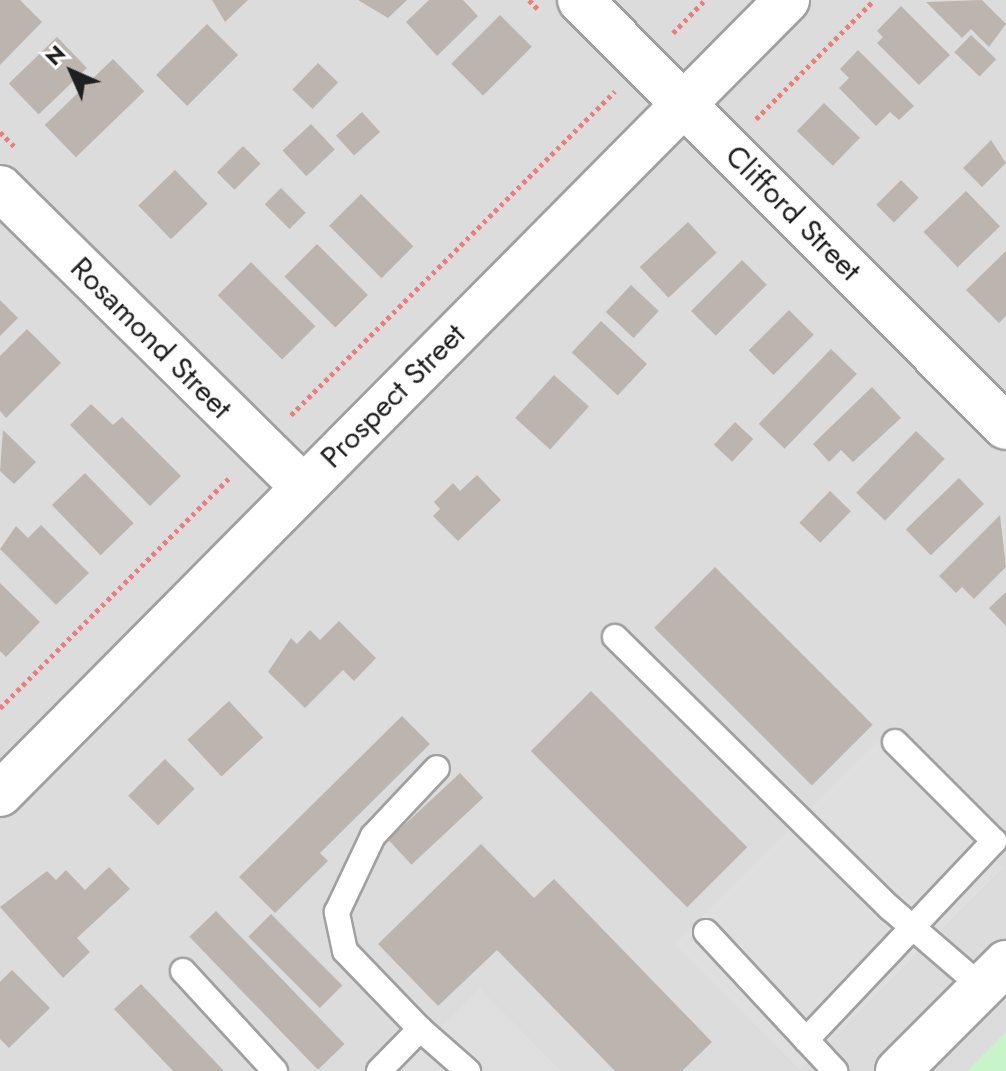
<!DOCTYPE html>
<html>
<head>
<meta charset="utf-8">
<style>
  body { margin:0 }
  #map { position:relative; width:1006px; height:1071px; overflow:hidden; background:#eeebe6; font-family:Jost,sans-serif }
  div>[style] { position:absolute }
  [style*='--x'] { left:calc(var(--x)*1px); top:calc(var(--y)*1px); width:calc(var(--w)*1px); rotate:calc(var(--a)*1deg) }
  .residential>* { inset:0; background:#dddcdc; transform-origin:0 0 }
  .park>* { inset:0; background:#c7f4c8 }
  .parking>* { inset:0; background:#dfdfdf; transform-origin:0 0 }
  .building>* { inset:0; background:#bcb4af; transform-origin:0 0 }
  .path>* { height:5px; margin-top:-2.5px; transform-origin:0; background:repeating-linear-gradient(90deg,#ec7e79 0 4px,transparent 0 8px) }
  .roads { filter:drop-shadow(2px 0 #a0a0a0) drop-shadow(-2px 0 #a0a0a0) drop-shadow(0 2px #a0a0a0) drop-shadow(0 -2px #a0a0a0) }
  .service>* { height:24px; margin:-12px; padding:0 12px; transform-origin:12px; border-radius:12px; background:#fff }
  .minor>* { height:44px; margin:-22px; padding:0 22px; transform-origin:22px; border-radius:22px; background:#fff }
  .tertiary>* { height:44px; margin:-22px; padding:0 22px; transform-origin:22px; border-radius:22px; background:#fff }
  span { translate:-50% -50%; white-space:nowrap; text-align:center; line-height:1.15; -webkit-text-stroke:6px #fff; paint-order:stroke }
  .street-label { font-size:30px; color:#1f1f1f }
  .north { position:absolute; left:32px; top:32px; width:80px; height:80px; -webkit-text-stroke:6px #fff; paint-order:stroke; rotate:315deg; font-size:22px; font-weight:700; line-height:32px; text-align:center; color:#1f1f1f }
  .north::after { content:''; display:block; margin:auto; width:28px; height:36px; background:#1f1f1f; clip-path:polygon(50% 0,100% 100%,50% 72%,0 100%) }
</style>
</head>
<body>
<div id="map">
  <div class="residential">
    <i style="left:0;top:0;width:1006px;height:1071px"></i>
  </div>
  <div class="park">
    <i style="clip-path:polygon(1006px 1032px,1006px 1071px,967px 1071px)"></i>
  </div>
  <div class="parking">
    <i style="left:877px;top:742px;width:178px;height:286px;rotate:45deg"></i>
    <i style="clip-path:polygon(480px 989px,561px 1071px,398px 1071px)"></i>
  </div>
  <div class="building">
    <i style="clip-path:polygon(0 0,20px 0,42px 22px,0 65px)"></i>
    <i style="clip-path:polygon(212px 0,248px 0,225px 22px)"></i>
    <i style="clip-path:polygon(358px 0,407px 0,388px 18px)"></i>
    <i style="clip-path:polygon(429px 0,463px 0,478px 16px,437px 56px,406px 22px)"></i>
    <i style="clip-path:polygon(982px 0,1006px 24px,989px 47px,971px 29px,962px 38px,926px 2px)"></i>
    <i style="clip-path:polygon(901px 6px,950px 55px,919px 85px,877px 43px,883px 37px,877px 31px)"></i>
    <i style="left:500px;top:15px;width:45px;height:69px;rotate:45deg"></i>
    <i style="left:207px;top:24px;width:44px;height:72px;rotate:45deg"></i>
    <i style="left:971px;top:35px;width:35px;height:24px;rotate:44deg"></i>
    <i style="left:57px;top:37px;width:43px;height:67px;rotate:46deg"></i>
    <i style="clip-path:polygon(858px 50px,914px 106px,899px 120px,890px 112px,876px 126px,839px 88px,849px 78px,840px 69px)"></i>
    <i style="left:113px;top:59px;width:45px;height:95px;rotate:46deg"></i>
    <i style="left:318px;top:63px;width:28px;height:37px;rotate:44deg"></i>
    <i style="left:824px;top:103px;width:50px;height:39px;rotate:44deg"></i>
    <i style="left:362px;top:112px;width:27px;height:35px;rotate:48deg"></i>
    <i style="left:311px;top:124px;width:35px;height:39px;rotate:47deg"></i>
    <i style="clip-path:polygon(991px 140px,1006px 163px,982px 187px,963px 168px)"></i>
    <i style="left:243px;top:146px;width:25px;height:37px;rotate:45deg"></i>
    <i style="left:175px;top:170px;width:47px;height:51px;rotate:46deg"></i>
    <i style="left:901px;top:180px;width:25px;height:35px;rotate:45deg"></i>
    <i style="left:281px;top:188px;width:35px;height:23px;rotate:45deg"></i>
    <i style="left:966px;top:191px;width:49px;height:59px;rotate:46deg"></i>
    <i style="left:361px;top:194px;width:74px;height:45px;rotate:45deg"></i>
    <i style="left:688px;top:222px;width:42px;height:66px;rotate:47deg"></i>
    <i style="left:317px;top:244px;width:72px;height:46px;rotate:45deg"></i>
    <i style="clip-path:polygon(1006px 251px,1006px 316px,999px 323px,966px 290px)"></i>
    <i style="left:742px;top:260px;width:35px;height:72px;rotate:45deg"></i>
    <i style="left:251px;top:262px;width:91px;height:47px;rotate:45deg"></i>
    <i style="left:631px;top:285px;width:38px;height:37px;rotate:43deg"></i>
    <i style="clip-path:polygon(0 300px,18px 318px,0 336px)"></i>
    <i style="left:789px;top:310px;width:35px;height:57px;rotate:45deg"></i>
    <i style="left:601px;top:321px;width:63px;height:43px;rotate:43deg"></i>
    <i style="clip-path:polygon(27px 329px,61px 363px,6px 418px,0 411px,0 356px)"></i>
    <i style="left:831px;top:349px;width:36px;height:104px;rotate:44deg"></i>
    <i style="left:554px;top:375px;width:47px;height:58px;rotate:42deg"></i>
    <i style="clip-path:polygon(872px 387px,901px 418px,853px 462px,841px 450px,829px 462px,813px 444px)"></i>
    <i style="clip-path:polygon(91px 404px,113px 425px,122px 417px,181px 476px,150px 506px,70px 425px)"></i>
    <i style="left:735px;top:422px;width:25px;height:31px;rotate:43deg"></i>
    <i style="clip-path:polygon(3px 430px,36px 462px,14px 484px,0 471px)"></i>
    <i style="left:916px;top:431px;width:40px;height:86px;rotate:44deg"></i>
    <i style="left:85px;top:473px;width:70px;height:46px;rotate:46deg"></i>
    <i style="clip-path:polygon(477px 475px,501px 500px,458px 541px,433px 516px,440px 509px,434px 502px,453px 483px,460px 491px)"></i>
    <i style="left:959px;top:478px;width:36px;height:74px;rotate:46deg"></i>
    <i style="left:830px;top:491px;width:29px;height:44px;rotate:44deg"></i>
    <i style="clip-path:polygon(1000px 515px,1006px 567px,974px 599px,962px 587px,956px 593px,939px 576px)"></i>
    <i style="clip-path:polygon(41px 525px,89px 573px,56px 605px,0 549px,16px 526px,28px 538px)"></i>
    <i style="left:715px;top:567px;width:223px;height:86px;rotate:45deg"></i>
    <i style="clip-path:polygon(0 583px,40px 622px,6px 657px,0 651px)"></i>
    <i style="clip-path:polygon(1006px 592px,1006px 626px,989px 608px)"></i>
    <i style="clip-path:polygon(339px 621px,376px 658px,354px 681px,343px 670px,305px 708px,268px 672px,291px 638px,297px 644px,310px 630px,320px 640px)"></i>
    <i style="left:591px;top:691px;width:221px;height:85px;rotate:45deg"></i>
    <i style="left:229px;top:701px;width:50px;height:57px;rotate:47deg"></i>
    <i style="clip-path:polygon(402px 716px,430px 744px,320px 853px,328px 861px,275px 913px,239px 877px)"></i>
    <i style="left:165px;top:759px;width:42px;height:52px;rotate:45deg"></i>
    <i style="left:460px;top:773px;width:34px;height:98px;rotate:47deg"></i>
    <i style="clip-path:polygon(481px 844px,534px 898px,554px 879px,712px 1042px,682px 1071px,615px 1071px,497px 950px,438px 1006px,378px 944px)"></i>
    <i style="clip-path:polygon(109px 867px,130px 889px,77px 938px,90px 952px,63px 978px,0 907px,47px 871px,56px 880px,66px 870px,85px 890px)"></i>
    <i style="left:216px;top:911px;width:185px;height:37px;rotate:46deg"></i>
    <i style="left:271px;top:914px;width:101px;height:32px;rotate:45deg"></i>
    <i style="clip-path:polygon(12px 970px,50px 1008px,9px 1048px,0 1039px,0 982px)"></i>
    <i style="clip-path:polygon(141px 984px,224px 1071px,173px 1071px,114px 1009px)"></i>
  </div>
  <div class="path">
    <i style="--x:529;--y:0;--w:14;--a:45"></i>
    <i style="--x:673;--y:33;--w:46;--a:-45.9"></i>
    <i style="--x:756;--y:119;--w:168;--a:-45.2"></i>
    <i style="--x:0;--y:132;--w:23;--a:45"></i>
    <i style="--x:291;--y:415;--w:458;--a:-45"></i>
    <i style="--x:0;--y:708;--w:327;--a:-45.1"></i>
  </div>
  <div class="roads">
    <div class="service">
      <i style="--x:615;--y:637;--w:386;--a:44.6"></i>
      <i style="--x:890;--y:908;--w:121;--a:40.7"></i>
      <i style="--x:706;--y:932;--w:190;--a:47.1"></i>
      <i style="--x:183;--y:971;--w:136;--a:47.4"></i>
      <i style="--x:420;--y:1029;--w:108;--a:-133.9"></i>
      <i style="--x:345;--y:951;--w:40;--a:-102"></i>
      <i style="--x:337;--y:912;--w:84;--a:-64.7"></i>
      <i style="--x:373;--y:836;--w:93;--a:-46.7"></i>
      <i style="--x:806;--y:1040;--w:274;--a:-46.6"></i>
      <i style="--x:994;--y:841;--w:140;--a:-135"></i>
      <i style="--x:379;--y:1071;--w:59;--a:-45.7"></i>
      <i style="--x:420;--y:1029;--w:64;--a:41.2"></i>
    </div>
    <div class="minor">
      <i style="--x:580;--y:0;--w:603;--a:45.07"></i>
      <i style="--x:0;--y:188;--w:426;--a:44.6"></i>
      <i style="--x:0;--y:794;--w:1118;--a:-45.25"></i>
    </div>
    <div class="tertiary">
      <i style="--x:898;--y:1071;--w:153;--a:-45"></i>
    </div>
  </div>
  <div class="street-label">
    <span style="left:793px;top:213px;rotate:45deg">Clifford Street</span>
    <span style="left:151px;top:338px;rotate:45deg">Rosamond Street</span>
    <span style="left:393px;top:396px;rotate:-45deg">Prospect Street</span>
  </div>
  <div class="north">N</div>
</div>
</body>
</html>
